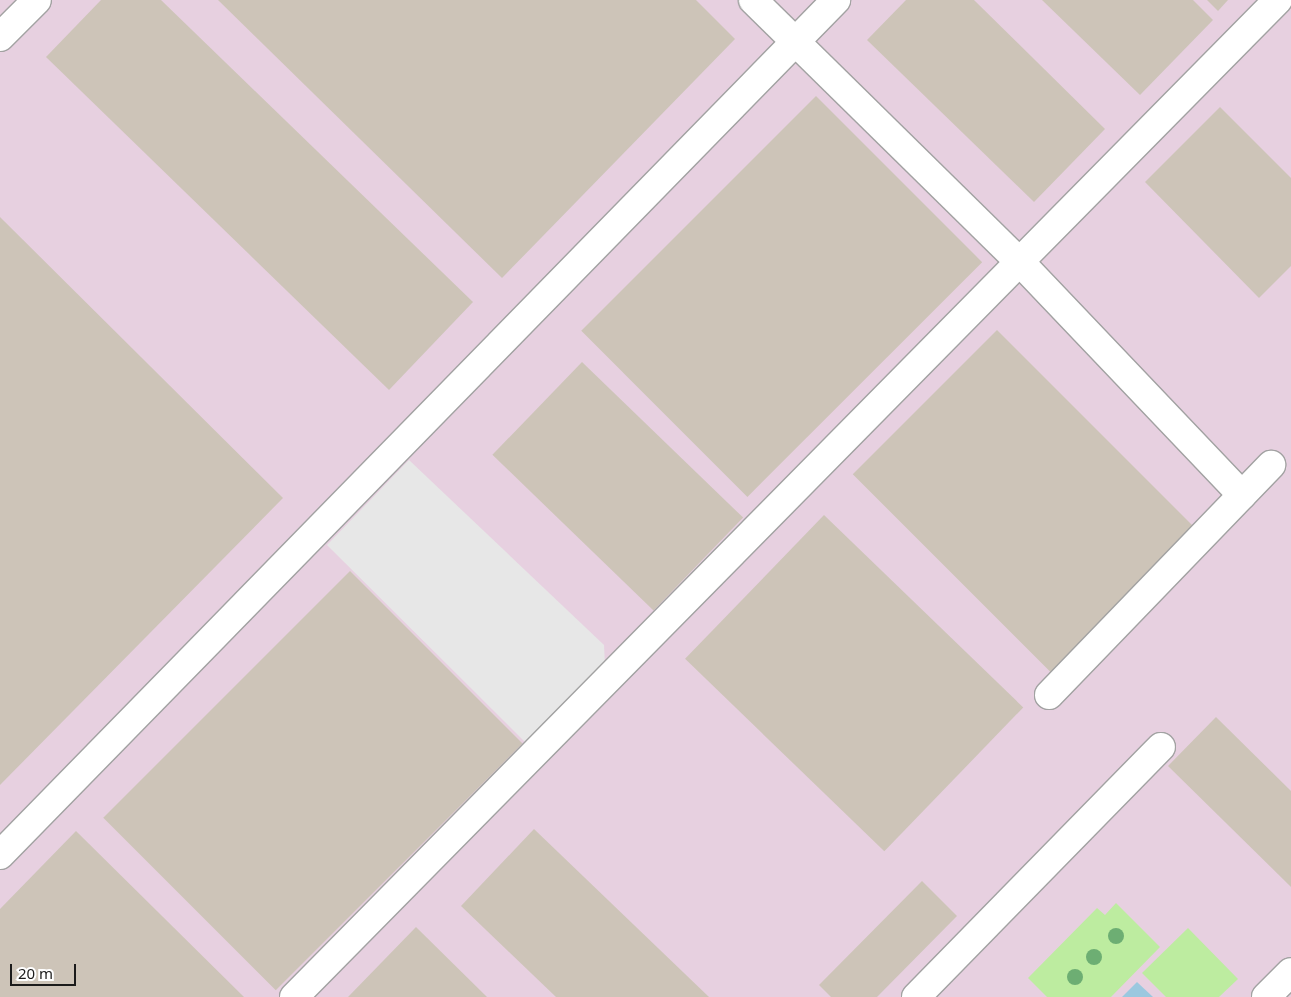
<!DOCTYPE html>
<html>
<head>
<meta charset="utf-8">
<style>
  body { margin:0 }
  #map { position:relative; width:1291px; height:997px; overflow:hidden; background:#edeadf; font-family:"Noto Sans",sans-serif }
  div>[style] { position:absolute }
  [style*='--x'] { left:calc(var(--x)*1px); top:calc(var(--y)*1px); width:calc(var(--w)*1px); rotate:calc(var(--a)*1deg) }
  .industrial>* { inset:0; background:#e7d0e0; transform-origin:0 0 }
  .grass>* { inset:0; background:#bdeca0 }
  .parking>* { inset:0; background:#e7e7e7 }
  .water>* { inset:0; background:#9bc8df }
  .building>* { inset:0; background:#cdc4b8; transform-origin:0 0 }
  .roads { filter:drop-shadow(1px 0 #a2a2a2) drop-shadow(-1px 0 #a2a2a2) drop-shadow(0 1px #a2a2a2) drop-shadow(0 -1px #a2a2a2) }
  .minor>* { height:28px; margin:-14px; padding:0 14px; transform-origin:14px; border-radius:14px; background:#fff }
  .trees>* { width:16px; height:16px; margin:-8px; border-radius:50%; background:#6dae73 }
  span { translate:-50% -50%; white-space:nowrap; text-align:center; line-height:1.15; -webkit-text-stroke:4px #fff; paint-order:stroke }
  .scale { position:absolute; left:10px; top:964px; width:66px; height:22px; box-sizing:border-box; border:2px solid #1b1b1b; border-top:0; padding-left:6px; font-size:15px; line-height:18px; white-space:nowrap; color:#1b1b1b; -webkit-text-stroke:4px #fff; paint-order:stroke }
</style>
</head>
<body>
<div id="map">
  <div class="industrial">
    <i style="left:0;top:0;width:1291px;height:997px"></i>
  </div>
  <div class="grass">
    <i style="clip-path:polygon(1116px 903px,1160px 947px,1111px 997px,1047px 997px,1028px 978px,1097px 908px,1105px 915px)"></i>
    <i style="clip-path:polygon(1188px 928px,1238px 979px,1219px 997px,1166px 997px,1142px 973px)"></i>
  </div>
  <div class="parking">
    <i style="clip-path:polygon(409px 460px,604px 645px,605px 666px,530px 747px,327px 545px)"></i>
  </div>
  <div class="water">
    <i style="clip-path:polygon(1137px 982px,1153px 997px,1122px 997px)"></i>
  </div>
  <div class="building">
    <i style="clip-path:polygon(101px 0,161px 0,473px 302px,389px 390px,46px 57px)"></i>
    <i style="clip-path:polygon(218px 0,696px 0,735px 39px,502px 278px)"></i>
    <i style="clip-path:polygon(906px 0,974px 0,1105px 129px,1034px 202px,867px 40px)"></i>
    <i style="clip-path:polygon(1042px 0,1193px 0,1213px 20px,1140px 95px)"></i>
    <i style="clip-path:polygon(1207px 0,1228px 0,1218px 11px)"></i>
    <i style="left:816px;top:96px;width:235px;height:332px;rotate:45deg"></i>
    <i style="clip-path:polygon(1220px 107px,1291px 178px,1291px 266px,1259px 298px,1145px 182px)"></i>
    <i style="clip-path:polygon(0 217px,283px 498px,0 785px)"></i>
    <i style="left:997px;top:330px;width:280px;height:204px;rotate:45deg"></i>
    <i style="left:582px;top:362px;width:224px;height:129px;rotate:44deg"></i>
    <i style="left:824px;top:515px;width:277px;height:200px;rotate:44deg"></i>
    <i style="left:350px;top:571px;width:244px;height:349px;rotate:45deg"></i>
    <i style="clip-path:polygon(1216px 717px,1291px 791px,1291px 887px,1168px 766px)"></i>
    <i style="clip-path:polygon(534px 829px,709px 997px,556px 997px,461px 906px)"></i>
    <i style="clip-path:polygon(76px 831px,244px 997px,0 997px,0 909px)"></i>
    <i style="clip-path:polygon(922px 881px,957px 916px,877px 997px,831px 997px,819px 985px)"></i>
    <i style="clip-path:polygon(416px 927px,487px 997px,348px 997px)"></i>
  </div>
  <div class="roads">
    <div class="minor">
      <i style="--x:753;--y:0;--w:374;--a:44.5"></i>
      <i style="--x:1020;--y:262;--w:322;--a:46.4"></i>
      <i style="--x:0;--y:37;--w:52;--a:-45"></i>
      <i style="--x:1049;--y:695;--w:320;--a:-46"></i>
      <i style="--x:0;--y:855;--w:1196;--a:-45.64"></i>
      <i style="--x:294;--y:997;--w:1401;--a:-45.38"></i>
      <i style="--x:916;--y:997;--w:350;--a:-45.6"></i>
      <i style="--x:1266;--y:997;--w:35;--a:-45"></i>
    </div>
  </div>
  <div class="trees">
    <i style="left:1116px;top:936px"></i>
    <i style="left:1094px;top:957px"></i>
    <i style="left:1075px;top:977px"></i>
  </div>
  <div class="scale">20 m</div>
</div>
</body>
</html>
